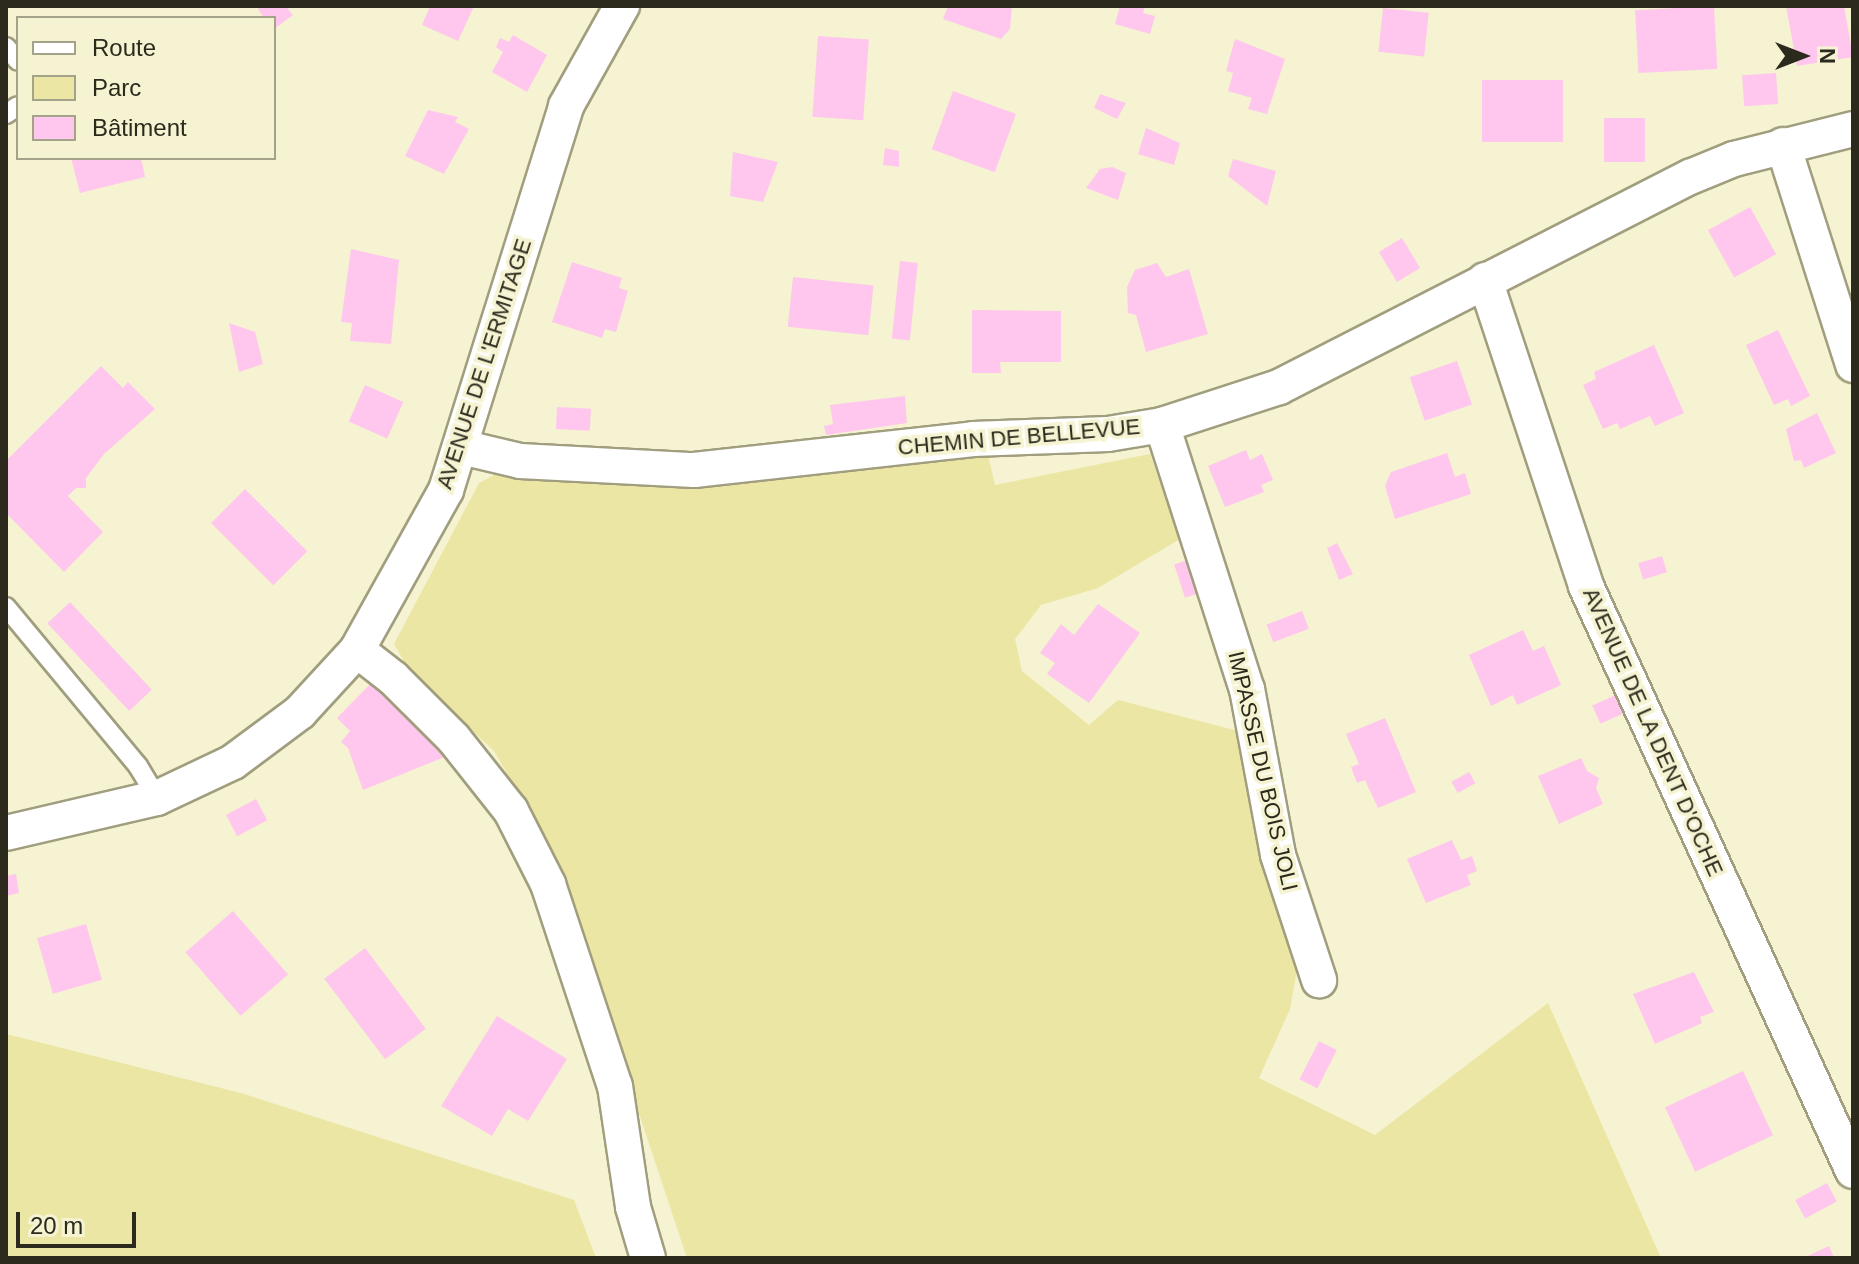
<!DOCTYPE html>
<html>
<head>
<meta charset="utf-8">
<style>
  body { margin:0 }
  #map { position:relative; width:1859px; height:1264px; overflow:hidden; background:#f5f3d1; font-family:Arial,sans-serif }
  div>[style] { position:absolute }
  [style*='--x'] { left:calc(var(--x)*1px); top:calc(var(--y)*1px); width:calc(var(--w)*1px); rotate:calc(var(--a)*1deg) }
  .green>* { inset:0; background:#ece6a4 }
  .building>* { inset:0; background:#ffc7ee; transform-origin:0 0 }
  .roads { filter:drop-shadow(2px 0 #a09e7e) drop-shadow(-2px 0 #a09e7e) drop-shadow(0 2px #a09e7e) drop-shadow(0 -2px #a09e7e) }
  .lane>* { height:18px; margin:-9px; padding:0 9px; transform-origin:9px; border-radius:9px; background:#fff }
  .street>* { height:34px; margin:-17px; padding:0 17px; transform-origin:17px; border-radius:17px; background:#fff }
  span { translate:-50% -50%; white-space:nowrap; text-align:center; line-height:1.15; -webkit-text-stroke:7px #f5f3d1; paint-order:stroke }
  .street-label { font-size:22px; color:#2b2a1d }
  .frame { position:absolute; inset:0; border:8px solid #2b2a1d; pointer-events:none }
  .legend { position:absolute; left:16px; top:16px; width:260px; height:144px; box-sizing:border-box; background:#f5f3d1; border:2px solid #a4a389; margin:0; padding:10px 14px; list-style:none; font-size:24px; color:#2b2a1d }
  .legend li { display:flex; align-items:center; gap:16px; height:40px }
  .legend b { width:40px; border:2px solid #a4a389 }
  .north { position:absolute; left:1763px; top:16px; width:80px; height:80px; -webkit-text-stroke:6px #f5f3d1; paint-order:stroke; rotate:90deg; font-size:22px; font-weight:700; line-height:32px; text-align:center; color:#2b2a1d }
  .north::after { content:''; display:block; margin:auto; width:28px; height:36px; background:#2b2a1d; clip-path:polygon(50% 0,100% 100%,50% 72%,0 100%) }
  .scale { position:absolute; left:16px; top:1212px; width:120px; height:36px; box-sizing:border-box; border:4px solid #2b2a1d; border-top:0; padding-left:10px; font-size:24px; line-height:28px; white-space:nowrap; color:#2b2a1d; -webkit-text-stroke:6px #f5f3d1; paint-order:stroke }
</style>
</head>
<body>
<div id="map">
  <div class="green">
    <i style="clip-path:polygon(1150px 454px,1180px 539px,1098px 588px,1041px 605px,1015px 639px,1022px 671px,1089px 725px,1118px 700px,1238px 731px,1299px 958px,1290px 1009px,1259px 1078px,1375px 1135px,1548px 1003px,1661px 1258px,687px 1258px,551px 849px,494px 751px,411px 673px,394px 644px,479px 483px,498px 473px,665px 484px,988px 455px,995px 485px)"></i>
    <i style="clip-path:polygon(6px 1034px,241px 1093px,574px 1200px,596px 1258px,6px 1258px)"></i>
  </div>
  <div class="building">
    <i style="clip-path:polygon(263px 6px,286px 6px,293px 15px,274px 29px,274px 18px,264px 18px,258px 9px)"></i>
    <i style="clip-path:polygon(430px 6px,474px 6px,458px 41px,422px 25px)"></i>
    <i style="clip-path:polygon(948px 6px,1012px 6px,1010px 29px,1001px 39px,943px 19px)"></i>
    <i style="clip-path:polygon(1120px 6px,1145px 6px,1143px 13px,1155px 16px,1150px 34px,1115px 24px)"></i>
    <i style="left:1714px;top:6px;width:63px;height:79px;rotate:87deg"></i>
    <i style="clip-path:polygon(1786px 6px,1844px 6px,1853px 57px,1797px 66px)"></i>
    <i style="left:1383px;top:8px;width:46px;height:44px;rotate:6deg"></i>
    <i style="clip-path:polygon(513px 35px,547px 55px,527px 92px,492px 72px,503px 52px,496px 47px,500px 38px,509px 42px)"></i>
    <i style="left:818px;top:36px;width:51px;height:81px;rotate:4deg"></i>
    <i style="clip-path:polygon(1235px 39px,1285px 59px,1267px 114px,1248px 109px,1252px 98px,1228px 91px,1233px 73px,1226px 71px)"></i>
    <i style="left:1776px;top:73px;width:31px;height:34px;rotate:86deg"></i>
    <i style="left:1482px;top:80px;width:81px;height:62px"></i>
    <i style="left:953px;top:91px;width:67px;height:62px;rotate:20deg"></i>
    <i style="clip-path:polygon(1100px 94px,1126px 103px,1117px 119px,1094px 108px)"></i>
    <i style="clip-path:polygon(428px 110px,458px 117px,455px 122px,469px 129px,444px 174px,405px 156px)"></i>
    <i style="left:1604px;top:118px;width:41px;height:44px"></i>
    <i style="clip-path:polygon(1146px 128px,1180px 143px,1174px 165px,1138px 154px)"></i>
    <i style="clip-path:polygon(885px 148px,899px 151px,899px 167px,883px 165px)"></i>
    <i style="clip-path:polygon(733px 152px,778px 162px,763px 202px,730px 196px)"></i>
    <i style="clip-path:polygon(71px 158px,141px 158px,145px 177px,80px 193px)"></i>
    <i style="clip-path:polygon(1233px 159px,1276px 171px,1267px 206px,1228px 176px)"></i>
    <i style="clip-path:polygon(1112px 167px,1126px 173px,1118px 200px,1086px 188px,1100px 169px)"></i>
    <i style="left:1750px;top:207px;width:54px;height:48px;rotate:61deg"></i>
    <i style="left:1402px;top:238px;width:35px;height:27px;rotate:59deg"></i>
    <i style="clip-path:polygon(351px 249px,399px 260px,391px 344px,350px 341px,352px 323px,341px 322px)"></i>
    <i style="left:900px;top:261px;width:18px;height:78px;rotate:6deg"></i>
    <i style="clip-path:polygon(572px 262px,622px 278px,619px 288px,628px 291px,616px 332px,605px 329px,602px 338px,552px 322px)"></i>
    <i style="clip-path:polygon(1157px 263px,1166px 277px,1189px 269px,1208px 334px,1146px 352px,1136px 315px,1128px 313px,1127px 287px,1135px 270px)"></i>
    <i style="left:793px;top:277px;width:81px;height:50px;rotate:6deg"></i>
    <i style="clip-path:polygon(972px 310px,1061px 311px,1061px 362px,1000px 362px,1001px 373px,972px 373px)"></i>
    <i style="clip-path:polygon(229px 323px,255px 332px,263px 364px,239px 372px)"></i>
    <i style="clip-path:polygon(1778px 330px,1810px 396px,1791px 406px,1788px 399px,1774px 405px,1746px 345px)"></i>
    <i style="clip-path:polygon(1654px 345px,1684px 413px,1655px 426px,1650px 416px,1620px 429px,1617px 423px,1603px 429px,1583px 385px,1596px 379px,1594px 372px)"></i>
    <i style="left:1457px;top:361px;width:46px;height:50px;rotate:71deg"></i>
    <i style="clip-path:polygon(101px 366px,123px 388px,128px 382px,155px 409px,104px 454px,86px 478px,86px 488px,76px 488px,68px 496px,103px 532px,64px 572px,6px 513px,6px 461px)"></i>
    <i style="left:365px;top:385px;width:42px;height:40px;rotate:24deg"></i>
    <i style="clip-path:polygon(905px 396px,907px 423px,826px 435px,824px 426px,833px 424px,830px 405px)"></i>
    <i style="left:557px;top:407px;width:34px;height:22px;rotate:3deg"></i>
    <i style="clip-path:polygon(1817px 413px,1836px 453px,1804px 468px,1801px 460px,1794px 461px,1786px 429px)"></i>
    <i style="clip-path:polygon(1246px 450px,1250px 460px,1262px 454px,1273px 480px,1261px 485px,1264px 492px,1225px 507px,1208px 466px)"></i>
    <i style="clip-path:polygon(1447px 453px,1455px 477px,1465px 473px,1471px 494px,1395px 519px,1385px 486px,1391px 472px)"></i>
    <i style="left:245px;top:489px;width:88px;height:48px;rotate:45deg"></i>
    <i style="clip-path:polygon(1337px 543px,1353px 574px,1339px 580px,1327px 548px)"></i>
    <i style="left:1662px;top:556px;width:17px;height:25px;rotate:73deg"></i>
    <i style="left:1197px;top:557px;width:35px;height:24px;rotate:72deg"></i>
    <i style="left:70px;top:602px;width:120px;height:31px;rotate:47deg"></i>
    <i style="clip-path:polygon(1098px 604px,1140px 633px,1089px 703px,1047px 674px,1055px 663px,1040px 653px,1061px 624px,1074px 635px)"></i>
    <i style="left:1302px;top:611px;width:19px;height:38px;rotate:69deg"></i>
    <i style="clip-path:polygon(1523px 630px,1533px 651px,1544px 646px,1561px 685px,1517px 705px,1513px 695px,1491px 706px,1469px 655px)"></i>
    <i style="clip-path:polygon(375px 679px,452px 754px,363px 790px,348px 748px,341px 742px,350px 731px,337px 718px)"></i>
    <i style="left:1616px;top:695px;width:20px;height:26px;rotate:66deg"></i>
    <i style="clip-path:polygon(1385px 718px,1416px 792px,1378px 808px,1365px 780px,1357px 783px,1351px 767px,1359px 764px,1346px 734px)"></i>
    <i style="clip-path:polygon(1581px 758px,1587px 771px,1599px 778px,1596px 788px,1603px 804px,1559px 824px,1538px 776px)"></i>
    <i style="left:1469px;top:772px;width:13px;height:20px;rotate:61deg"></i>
    <i style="left:256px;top:799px;width:24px;height:34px;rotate:62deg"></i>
    <i style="clip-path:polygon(1452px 840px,1461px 860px,1472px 856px,1477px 871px,1467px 875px,1471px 885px,1426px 903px,1407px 859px)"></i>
    <i style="clip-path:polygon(16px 874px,19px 893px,6px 896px,6px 876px)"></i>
    <i style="left:233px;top:911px;width:84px;height:63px;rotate:49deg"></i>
    <i style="left:86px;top:924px;width:58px;height:51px;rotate:74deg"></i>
    <i style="left:365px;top:948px;width:101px;height:51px;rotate:53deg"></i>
    <i style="clip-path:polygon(1694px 972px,1714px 1012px,1700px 1017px,1702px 1023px,1655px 1044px,1633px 994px)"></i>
    <i style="clip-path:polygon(497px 1016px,567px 1059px,528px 1121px,508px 1109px,492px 1136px,441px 1106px)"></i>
    <i style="left:1319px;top:1041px;width:20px;height:43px;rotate:27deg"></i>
    <i style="left:1743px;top:1071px;width:71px;height:86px;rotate:65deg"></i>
    <i style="left:1827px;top:1183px;width:21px;height:36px;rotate:62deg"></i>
    <i style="clip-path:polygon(1829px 1246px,1834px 1258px,1803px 1258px)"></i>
  </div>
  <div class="roads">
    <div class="lane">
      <i style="--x:6;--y:47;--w:18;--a:49"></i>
      <i style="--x:6;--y:114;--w:14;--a:-34"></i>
      <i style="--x:6;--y:607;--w:207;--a:50.3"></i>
      <i style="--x:138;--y:766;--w:37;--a:59"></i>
    </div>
    <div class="street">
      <i style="--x:1783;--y:145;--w:231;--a:72.3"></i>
      <i style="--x:1485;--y:280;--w:322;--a:71.7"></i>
      <i style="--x:1586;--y:586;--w:643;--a:65.47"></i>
      <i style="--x:1162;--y:425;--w:277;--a:72.2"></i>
      <i style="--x:1247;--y:689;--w:169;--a:79.4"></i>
      <i style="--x:1278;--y:855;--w:132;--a:71.8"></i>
      <i style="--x:461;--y:447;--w:61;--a:13.3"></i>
      <i style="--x:520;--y:461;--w:174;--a:3"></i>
      <i style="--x:694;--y:470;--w:281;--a:-6.3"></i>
      <i style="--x:973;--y:439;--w:135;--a:-2.1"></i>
      <i style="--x:1108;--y:434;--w:55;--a:-9.5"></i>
      <i style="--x:1162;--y:425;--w:123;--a:-18"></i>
      <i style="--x:1279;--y:387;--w:462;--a:-27.1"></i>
      <i style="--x:1690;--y:177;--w:48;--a:-22.2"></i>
      <i style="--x:1734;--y:159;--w:123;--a:-14.1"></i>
      <i style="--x:357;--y:650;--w:46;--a:37.9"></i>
      <i style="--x:393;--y:678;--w:86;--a:45"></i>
      <i style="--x:454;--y:739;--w:92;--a:51.6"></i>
      <i style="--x:511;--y:811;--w:82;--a:63.1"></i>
      <i style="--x:548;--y:884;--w:213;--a:71.7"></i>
      <i style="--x:615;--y:1086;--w:122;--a:81.5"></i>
      <i style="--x:633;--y:1207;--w:53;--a:73.6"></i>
      <i style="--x:6;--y:833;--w:155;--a:-13.1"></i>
      <i style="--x:157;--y:798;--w:84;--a:-25.3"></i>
      <i style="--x:233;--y:762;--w:84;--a:-36.7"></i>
      <i style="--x:300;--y:712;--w:84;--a:-47.4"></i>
      <i style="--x:357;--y:650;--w:183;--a:-60.9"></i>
      <i style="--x:446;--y:490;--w:402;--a:-72.6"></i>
      <i style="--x:566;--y:106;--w:115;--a:-60.8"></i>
    </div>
  </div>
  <div class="street-label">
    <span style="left:484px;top:364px;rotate:-72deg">AVENUE DE L'ERMITAGE</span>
    <span style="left:1019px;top:437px;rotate:-5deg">CHEMIN DE BELLEVUE</span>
    <span style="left:1653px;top:732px;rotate:66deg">AVENUE DE LA DENT D'OCHE</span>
    <span style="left:1263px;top:771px;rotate:77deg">IMPASSE DU BOIS JOLI</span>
  </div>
  <div class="frame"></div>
  <ul class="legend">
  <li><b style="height:10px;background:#fff"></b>Route</li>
  <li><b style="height:22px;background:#ece6a4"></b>Parc</li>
  <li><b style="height:22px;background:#ffc7ee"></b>Bâtiment</li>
  </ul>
  <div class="north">N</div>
  <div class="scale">20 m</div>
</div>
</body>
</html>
